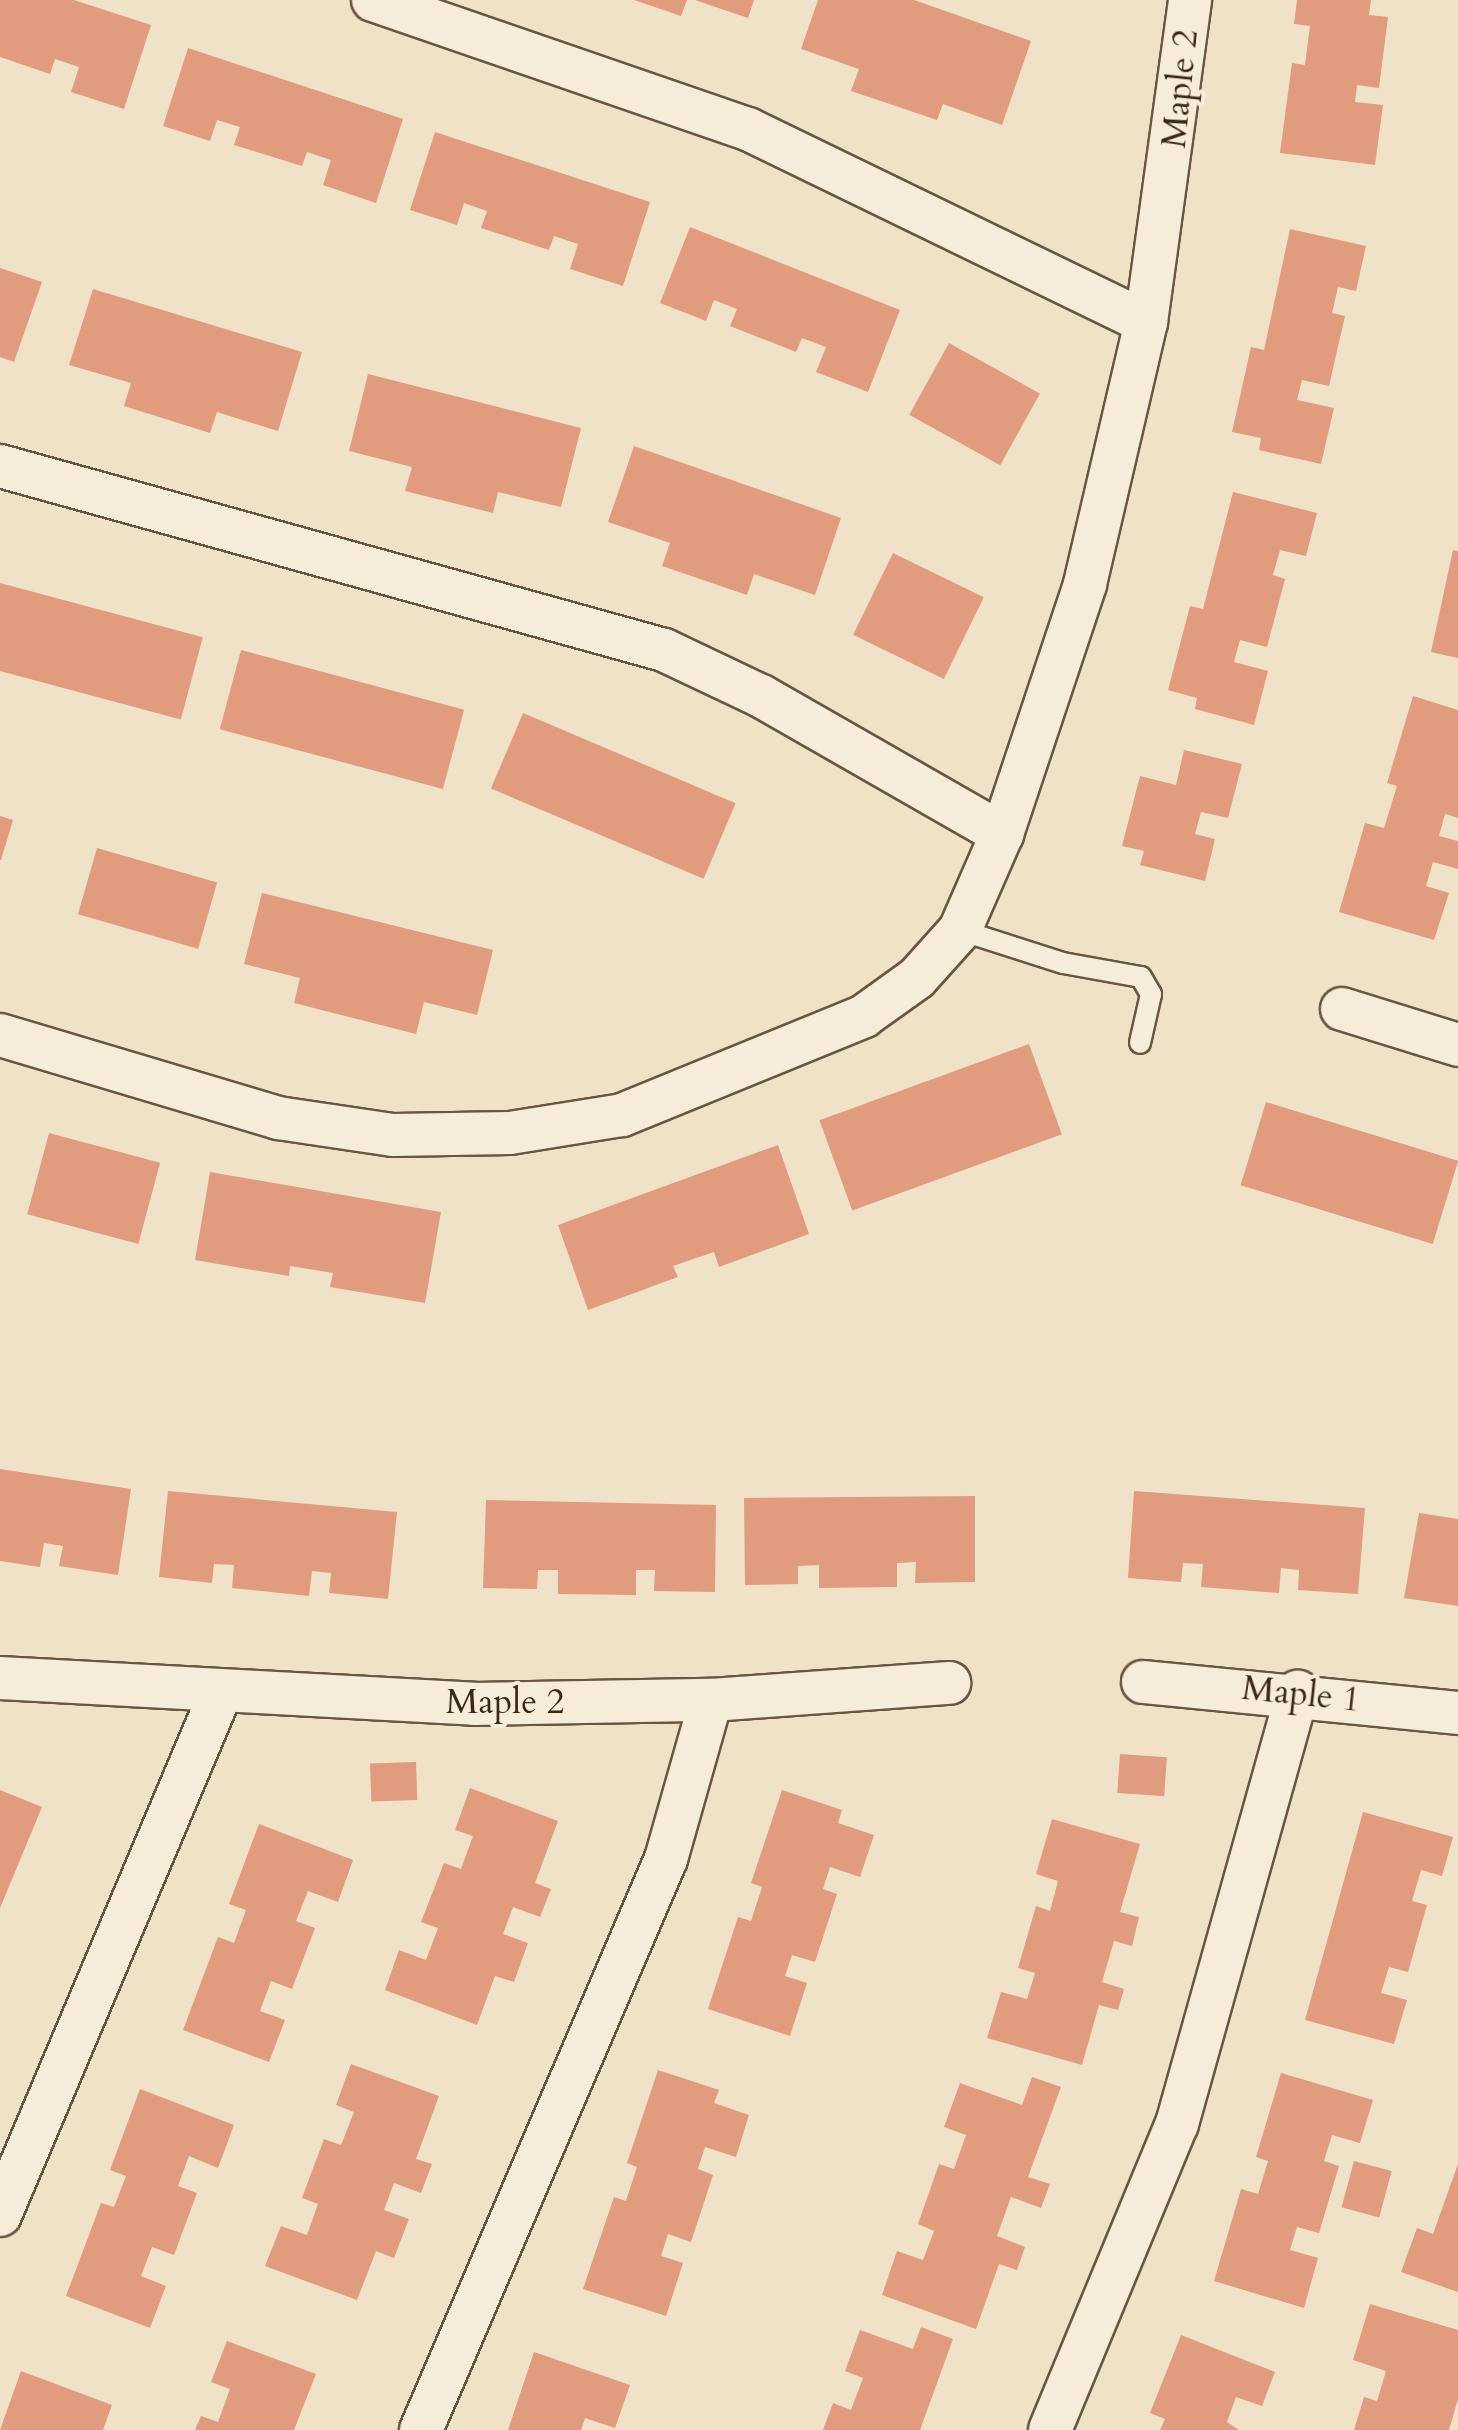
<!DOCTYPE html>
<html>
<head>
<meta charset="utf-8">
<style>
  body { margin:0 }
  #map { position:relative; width:1458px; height:2430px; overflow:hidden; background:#f0e2c6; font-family:Cardo,serif }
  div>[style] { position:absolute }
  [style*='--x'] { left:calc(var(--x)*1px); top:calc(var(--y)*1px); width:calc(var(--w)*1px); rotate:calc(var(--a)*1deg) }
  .building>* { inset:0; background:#e19b7e; transform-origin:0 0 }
  .roads { filter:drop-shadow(2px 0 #685642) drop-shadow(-2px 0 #685642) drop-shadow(0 2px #685642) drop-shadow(0 -2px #685642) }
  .lane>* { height:20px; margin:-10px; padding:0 10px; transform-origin:10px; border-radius:10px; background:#f5ecda }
  .street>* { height:42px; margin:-21px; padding:0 21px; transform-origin:21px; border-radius:21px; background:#f5ecda }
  span { translate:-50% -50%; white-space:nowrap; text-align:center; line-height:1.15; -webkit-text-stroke:8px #f5ecda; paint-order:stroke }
  .street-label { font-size:35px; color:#3b2716 }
</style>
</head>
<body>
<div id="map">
  <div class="building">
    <i style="clip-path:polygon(0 0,74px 0,151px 25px,124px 109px,71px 92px,79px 67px,55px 59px,50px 74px,0 57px)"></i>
    <i style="clip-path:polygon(634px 0,687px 0,681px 16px)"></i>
    <i style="clip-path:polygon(695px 0,754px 0,748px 18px)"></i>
    <i style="clip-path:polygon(818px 0,914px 0,1031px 41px,1002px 125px,943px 104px,937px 120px,851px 91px,859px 69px,801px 49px)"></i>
    <i style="clip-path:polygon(1297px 0,1371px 0,1369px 15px,1388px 17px,1379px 88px,1357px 85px,1355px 102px,1383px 105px,1375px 165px,1280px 153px,1292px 63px,1305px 65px,1310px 26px,1294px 24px)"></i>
    <i style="clip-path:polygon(188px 48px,403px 119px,376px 203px,323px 185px,331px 160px,307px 152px,302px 166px,234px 145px,240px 127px,217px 120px,210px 141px,163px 126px)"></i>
    <i style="clip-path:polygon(435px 132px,650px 202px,623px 286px,570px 269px,578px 244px,554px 236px,549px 250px,481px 228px,487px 211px,464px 203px,457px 225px,410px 210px)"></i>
    <i style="clip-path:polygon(690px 227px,900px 310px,868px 392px,816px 372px,826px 347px,802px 338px,796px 352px,730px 326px,737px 309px,714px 300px,706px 321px,660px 303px)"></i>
    <i style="clip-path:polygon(1290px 229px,1366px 246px,1356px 291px,1338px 287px,1332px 313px,1345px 316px,1329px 386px,1302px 380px,1297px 400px,1334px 408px,1321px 464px,1259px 450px,1261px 438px,1232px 432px,1251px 347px,1264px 350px)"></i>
    <i style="clip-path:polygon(0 268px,42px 282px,14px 362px,0 357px)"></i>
    <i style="clip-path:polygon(93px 289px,302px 352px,278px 431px,217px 412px,210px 433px,124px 406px,131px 383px,69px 365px)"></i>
    <i style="left:949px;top:343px;width:104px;height:82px;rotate:29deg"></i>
    <i style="clip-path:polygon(368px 374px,581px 428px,561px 507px,498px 492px,493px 513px,405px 491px,412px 467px,349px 451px)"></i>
    <i style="clip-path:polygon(634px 446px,841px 518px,815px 595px,754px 574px,747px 595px,662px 566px,670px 543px,608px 522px)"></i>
    <i style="clip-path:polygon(1233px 492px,1317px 513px,1306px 556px,1280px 550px,1273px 575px,1285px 579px,1267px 647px,1240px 640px,1234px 662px,1268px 671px,1254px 725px,1195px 709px,1197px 698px,1168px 690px,1190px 606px,1203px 609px)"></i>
    <i style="clip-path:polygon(1453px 550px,1458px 551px,1458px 658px,1431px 652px)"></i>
    <i style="left:893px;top:553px;width:101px;height:91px;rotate:26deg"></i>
    <i style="left:0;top:583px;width:210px;height:85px;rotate:15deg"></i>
    <i style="left:241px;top:650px;width:231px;height:82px;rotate:15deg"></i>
    <i style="clip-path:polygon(1413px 696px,1458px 710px,1458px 818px,1445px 814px,1439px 836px,1458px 841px,1458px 869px,1433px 862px,1426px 886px,1449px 893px,1434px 940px,1339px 912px,1365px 823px,1384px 828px,1397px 786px,1387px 783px)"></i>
    <i style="left:523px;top:713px;width:231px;height:82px;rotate:23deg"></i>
    <i style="clip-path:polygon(1184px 750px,1242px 764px,1228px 818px,1201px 812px,1195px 834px,1215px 839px,1205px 881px,1140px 865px,1144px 851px,1122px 846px,1140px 776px,1176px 785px)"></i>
    <i style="clip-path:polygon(0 816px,13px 820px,1px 860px,0 860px)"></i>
    <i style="left:97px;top:848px;width:125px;height:69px;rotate:16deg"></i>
    <i style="clip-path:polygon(262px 893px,493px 950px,477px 1015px,424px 1002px,416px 1034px,294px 1003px,300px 978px,244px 964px)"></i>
    <i style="left:1029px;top:1044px;width:96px;height:223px;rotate:70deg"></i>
    <i style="left:1266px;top:1102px;width:201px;height:87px;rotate:17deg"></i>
    <i style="left:49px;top:1133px;width:115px;height:84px;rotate:15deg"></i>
    <i style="clip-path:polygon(778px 1145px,809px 1234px,719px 1267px,714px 1252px,673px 1266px,678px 1277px,588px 1310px,558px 1225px)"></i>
    <i style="clip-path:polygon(210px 1172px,441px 1212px,425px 1303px,330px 1287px,333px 1273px,290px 1266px,289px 1276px,195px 1260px)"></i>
    <i style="clip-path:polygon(0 1469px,131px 1489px,118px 1575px,59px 1566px,63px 1546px,44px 1543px,40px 1567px,0 1561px)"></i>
    <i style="clip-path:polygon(168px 1491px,397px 1512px,388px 1599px,329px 1593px,331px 1573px,312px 1571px,309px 1596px,232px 1588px,234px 1565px,214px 1564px,212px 1583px,159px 1577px)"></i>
    <i style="clip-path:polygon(1134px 1491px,1365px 1508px,1358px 1594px,1298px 1590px,1299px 1570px,1281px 1568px,1279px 1593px,1201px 1587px,1203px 1564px,1183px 1563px,1181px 1582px,1128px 1578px)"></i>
    <i style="clip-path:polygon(975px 1496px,975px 1582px,915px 1583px,916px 1562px,897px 1563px,897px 1587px,819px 1588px,819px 1565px,798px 1566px,798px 1584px,745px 1585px,744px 1498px)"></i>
    <i style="clip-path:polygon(486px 1500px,716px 1505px,715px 1592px,654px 1591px,655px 1570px,636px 1570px,636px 1595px,558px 1594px,558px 1570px,538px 1570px,537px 1589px,483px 1588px)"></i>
    <i style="clip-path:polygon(1419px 1513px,1458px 1519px,1458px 1606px,1404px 1598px)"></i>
    <i style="left:1120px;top:1754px;width:47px;height:39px;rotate:4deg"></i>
    <i style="left:416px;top:1762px;width:38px;height:46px;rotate:88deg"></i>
    <i style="clip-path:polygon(470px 1788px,558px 1821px,535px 1883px,551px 1889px,540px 1917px,513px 1907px,503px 1934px,528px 1943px,514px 1982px,495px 1976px,477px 2025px,385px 1990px,399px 1950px,426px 1960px,438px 1928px,421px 1922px,444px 1863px,461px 1869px,473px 1836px,455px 1830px)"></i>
    <i style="clip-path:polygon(0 1790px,42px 1807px,0 1908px)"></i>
    <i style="clip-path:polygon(782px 1790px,842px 1810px,838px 1823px,874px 1835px,860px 1877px,830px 1867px,823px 1889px,837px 1894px,815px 1962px,792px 1955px,785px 1976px,807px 1983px,790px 2036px,708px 2009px,738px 1917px,751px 1921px,762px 1887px,751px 1883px)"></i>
    <i style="clip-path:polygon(1363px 1812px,1453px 1837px,1442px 1876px,1421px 1870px,1412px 1901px,1427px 1905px,1408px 1972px,1389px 1967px,1381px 1993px,1407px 2000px,1394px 2044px,1305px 2020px)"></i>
    <i style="clip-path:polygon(1052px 1819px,1140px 1844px,1120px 1912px,1139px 1917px,1132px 1946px,1114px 1941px,1102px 1982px,1124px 1989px,1118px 2010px,1099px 2005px,1082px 2065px,987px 2038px,1001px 1992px,1027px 1999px,1035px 1973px,1018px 1968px,1036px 1906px,1050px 1911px,1058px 1881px,1036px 1874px)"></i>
    <i style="clip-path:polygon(259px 1824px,353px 1860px,338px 1902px,308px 1891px,296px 1921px,315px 1928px,292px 1989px,271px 1981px,260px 2011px,285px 2020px,269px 2062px,183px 2030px,218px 1937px,234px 1943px,246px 1910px,229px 1904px)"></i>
    <i style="clip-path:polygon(351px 2064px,439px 2096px,416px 2159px,432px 2164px,421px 2193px,394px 2183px,384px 2210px,409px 2219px,394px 2258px,376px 2251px,357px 2300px,265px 2266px,281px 2226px,307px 2235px,318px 2204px,302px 2198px,324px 2139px,341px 2145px,354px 2112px,336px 2105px)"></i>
    <i style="clip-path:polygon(658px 2070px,719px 2090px,714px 2103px,749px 2115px,736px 2157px,705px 2147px,698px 2169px,713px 2175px,691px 2242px,668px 2234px,661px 2256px,683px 2263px,666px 2316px,583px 2289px,614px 2197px,626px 2201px,637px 2167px,627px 2163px)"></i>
    <i style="clip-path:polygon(1281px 2073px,1373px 2100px,1360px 2143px,1332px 2135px,1324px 2161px,1339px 2166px,1319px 2233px,1297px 2227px,1290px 2250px,1318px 2258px,1304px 2308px,1214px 2281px,1241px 2189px,1258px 2194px,1268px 2161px,1256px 2157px)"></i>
    <i style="clip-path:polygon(1032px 2077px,1061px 2087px,1028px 2177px,1050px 2184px,1041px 2208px,1011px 2197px,997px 2236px,1025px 2247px,1017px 2270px,999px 2264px,976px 2329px,882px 2295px,897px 2251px,923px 2260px,934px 2231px,918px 2224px,939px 2164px,954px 2169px,966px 2135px,944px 2127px,960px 2083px,1022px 2105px)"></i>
    <i style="clip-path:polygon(140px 2089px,234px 2125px,218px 2168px,189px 2156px,178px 2186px,197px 2193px,174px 2255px,152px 2247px,141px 2276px,166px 2286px,150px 2328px,66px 2296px,101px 2203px,114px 2207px,126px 2176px,110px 2170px)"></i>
    <i style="left:1354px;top:2161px;width:39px;height:48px;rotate:15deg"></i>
    <i style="clip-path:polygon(1458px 2164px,1458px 2292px,1401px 2272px,1417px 2228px,1433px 2234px)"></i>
    <i style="clip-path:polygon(1370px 2304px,1458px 2330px,1458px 2399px,1449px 2430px,1354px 2430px,1364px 2397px,1377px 2401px,1386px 2371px,1353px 2360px)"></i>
    <i style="clip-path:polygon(921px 2327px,953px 2339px,920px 2430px,823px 2430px,833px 2403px,851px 2410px,863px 2378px,845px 2371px,860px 2330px,913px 2349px)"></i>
    <i style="clip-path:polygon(1181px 2335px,1275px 2372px,1262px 2406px,1236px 2397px,1227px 2422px,1239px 2430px,1160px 2430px,1165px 2419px,1150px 2413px)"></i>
    <i style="clip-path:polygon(227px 2341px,316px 2374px,294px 2430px,195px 2430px,201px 2416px,218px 2422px,230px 2389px,211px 2382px)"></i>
    <i style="clip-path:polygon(534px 2352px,630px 2385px,615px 2428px,585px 2418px,581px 2430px,508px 2430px)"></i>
    <i style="clip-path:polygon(21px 2371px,112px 2405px,103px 2430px,0 2430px)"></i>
  </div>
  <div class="roads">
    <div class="lane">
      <i style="--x:960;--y:930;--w:108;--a:17.8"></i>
      <i style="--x:1063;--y:963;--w:79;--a:10.2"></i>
      <i style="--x:1141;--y:977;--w:20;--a:60"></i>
      <i style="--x:1151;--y:994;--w:50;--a:102.7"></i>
    </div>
    <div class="street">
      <i style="--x:373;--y:0;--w:397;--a:19"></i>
      <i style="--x:748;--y:129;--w:442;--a:25.9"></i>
      <i style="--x:0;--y:466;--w:689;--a:15.49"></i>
      <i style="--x:664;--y:650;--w:107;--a:25.4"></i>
      <i style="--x:761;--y:696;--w:278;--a:29.8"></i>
      <i style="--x:1342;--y:1009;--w:121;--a:17.2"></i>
      <i style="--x:0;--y:1035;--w:290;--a:16.6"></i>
      <i style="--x:278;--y:1118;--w:116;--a:8.4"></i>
      <i style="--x:393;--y:1135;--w:117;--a:-1"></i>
      <i style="--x:510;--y:1133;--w:113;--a:-9.1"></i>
      <i style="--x:622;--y:1115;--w:261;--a:-22.2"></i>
      <i style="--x:864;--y:1016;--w:65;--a:-35.6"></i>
      <i style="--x:917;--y:978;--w:64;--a:-48.1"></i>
      <i style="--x:960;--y:930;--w:105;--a:-66.4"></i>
      <i style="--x:1002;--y:834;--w:263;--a:-71.6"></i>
      <i style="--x:1085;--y:584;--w:269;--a:-76.9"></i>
      <i style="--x:1146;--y:322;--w:325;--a:-82.2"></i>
      <i style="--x:0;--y:1678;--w:475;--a:3.1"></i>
      <i style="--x:474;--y:1704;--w:237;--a:-1"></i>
      <i style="--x:711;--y:1700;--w:239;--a:-4.1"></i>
      <i style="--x:1143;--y:1682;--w:317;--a:5.6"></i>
      <i style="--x:0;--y:2215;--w:568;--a:-67.09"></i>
      <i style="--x:421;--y:2430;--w:621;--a:-66.78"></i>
      <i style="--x:666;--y:1859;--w:165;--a:-74.2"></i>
      <i style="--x:1050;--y:2430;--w:331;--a:-67.5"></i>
      <i style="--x:1177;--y:2124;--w:449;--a:-74.4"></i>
    </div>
  </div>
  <div class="street-label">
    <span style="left:1180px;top:89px;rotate:-84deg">Maple 2</span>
    <span style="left:1301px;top:1694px;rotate:6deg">Maple 1</span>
    <span style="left:505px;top:1702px">Maple 2</span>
  </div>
</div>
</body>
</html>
